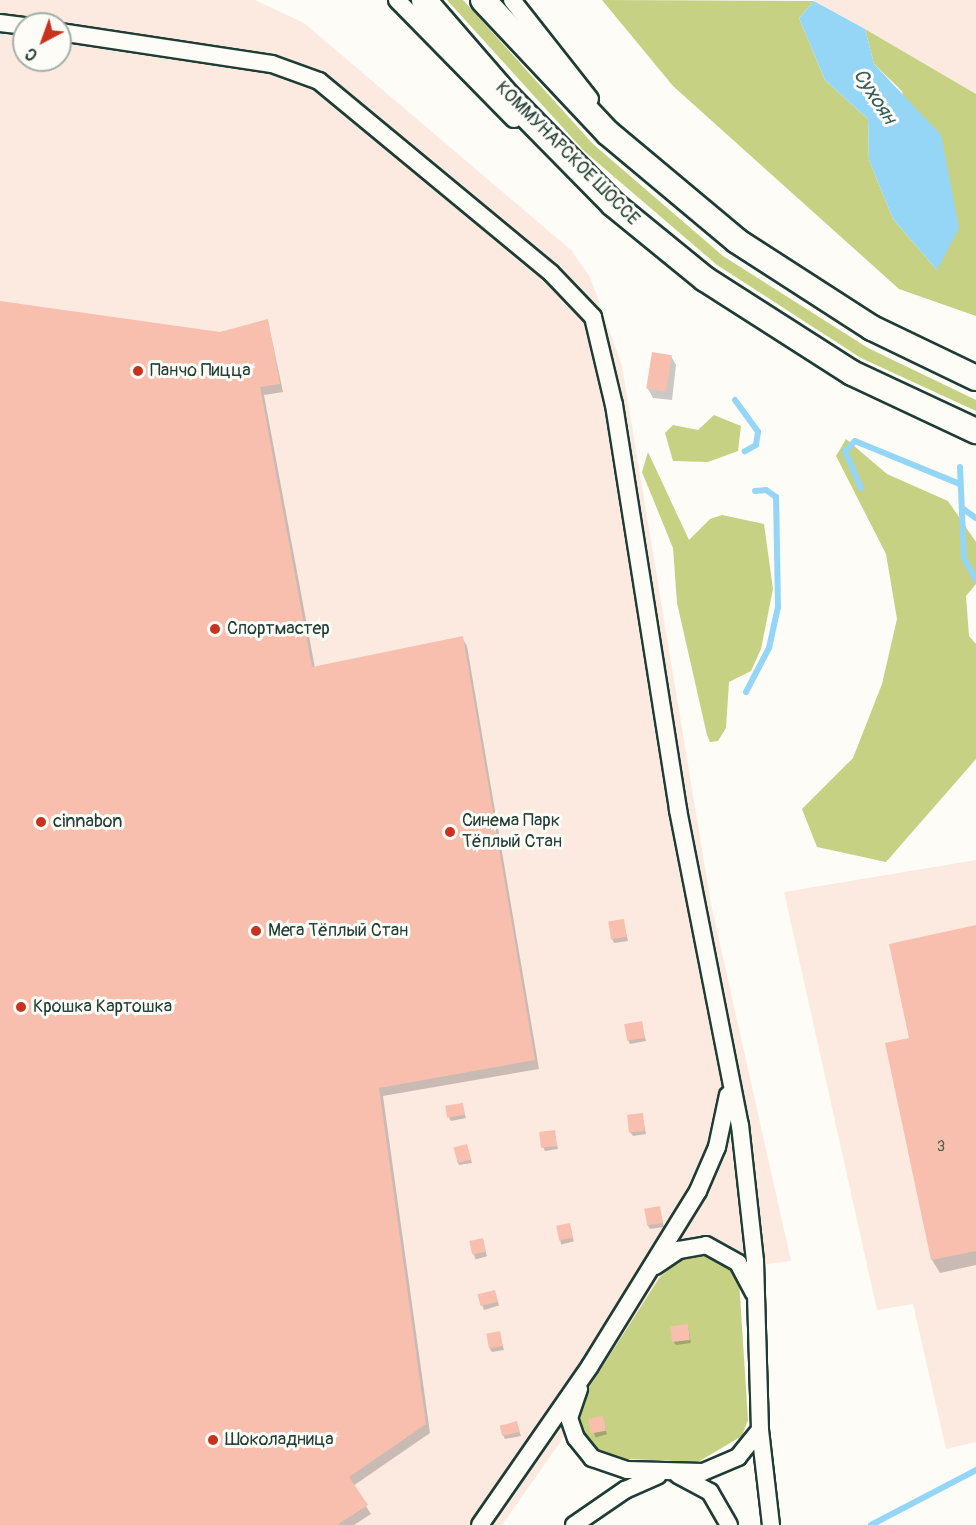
<!DOCTYPE html>
<html>
<head>
<meta charset="utf-8">
<style>
  body { margin:0 }
  #map { position:relative; width:976px; height:1525px; overflow:hidden; background:#fdfcf7; font-family:Pangolin,sans-serif }
  div>[style] { position:absolute }
  [style*='--x'] { left:calc(var(--x)*1px); top:calc(var(--y)*1px); width:calc(var(--w)*1px); rotate:calc(var(--a)*1deg) }
  .built>* { inset:0; background:#fceae1 }
  .green>* { inset:0; background:#c6d184 }
  .water>* { inset:0; background:#95d6f7 }
  .shadow>* { inset:0; background:#0003; transform-origin:0 0 }
  .stream>* { height:6px; margin:-3px; padding:0 3px; transform-origin:3px; border-radius:3px; background:#95d6f7 }
  .building>* { inset:0; background:#f8bfaf; transform-origin:0 0 }
  .roads { filter:drop-shadow(2px 0 #1f3d34) drop-shadow(-2px 0 #1f3d34) drop-shadow(0 2px #1f3d34) drop-shadow(0 -2px #1f3d34) }
  .minor>* { height:16px; margin:-8px; padding:0 8px; transform-origin:8px; border-radius:8px; background:#fdfcf7 }
  .secondary>* { height:24px; margin:-12px; padding:0 12px; transform-origin:12px; border-radius:12px; background:#fdfcf7 }
  .dots>* { width:16px; height:16px; translate:-50% -50%; box-sizing:border-box; border:3px solid #fdfcf7; border-radius:50% }
  span { translate:-50% -50%; white-space:nowrap; text-align:center; line-height:1.15; -webkit-text-stroke:6px #fdfcf7; paint-order:stroke }
  .number-label { font-size:15px; color:#555e53 }
  .number-label span { -webkit-text-stroke-width:0 }
  .street-label { font-size:18px; color:#1f3d34 }
  .poi-label { font-size:18px; color:#1f3d34 }
  .left { translate:0 -50%; text-align:left }
  .water-label { font-size:20px; color:#375c5b; font-style:italic }
  .north { position:absolute; left:12px; top:12px; width:60px; height:60px; box-sizing:border-box; background:#fdfcf7; border:2px solid #a4b0a9; border-radius:50%; rotate:221deg; font-size:16px; font-weight:700; line-height:24px; text-align:center; color:#1f3d34 }
  .north::after { content:''; display:block; margin:auto; width:21px; height:27px; background:#c8321e; clip-path:polygon(50% 0,100% 100%,50% 72%,0 100%) }
</style>
</head>
<body>
<div id="map">
  <div class="built">
    <i style="clip-path:polygon(evenodd,0 0,255px 0,304px 23px,571px 250px,590px 277px,622px 366px,711px 904px,791px 1261px,677px 1276px,502px 1525px,0 1525px,0 0,24px 24px,60px 24px,60px 60px,24px 60px,24px 24px)"></i>
    <i style="clip-path:polygon(813px 0,976px 0,976px 94px,865px 29px)"></i>
    <i style="clip-path:polygon(976px 860px,976px 1442px,946px 1449px,913px 1304px,877px 1310px,784px 892px)"></i>
  </div>
  <div class="green">
    <i style="clip-path:polygon(447px 0,463px 0,593px 144px,723px 256px,868px 348px,976px 400px,976px 411px,861px 358px,717px 265px,584px 151px)"></i>
    <i style="clip-path:polygon(602px 0,814px 1px,799px 18px,825px 80px,868px 119px,869px 160px,893px 219px,937px 270px,902px 91px,874px 64px,865px 29px,976px 94px,976px 316px,899px 289px,673px 86px)"></i>
    <i style="clip-path:polygon(714px 415px,741px 426px,738px 451px,708px 462px,673px 461px,665px 433px,673px 425px,698px 430px)"></i>
    <i style="clip-path:polygon(846px 439px,887px 474px,948px 501px,976px 542px,976px 584px,966px 596px,969px 636px,976px 644px,976px 759px,886px 862px,817px 847px,802px 809px,853px 758px,882px 684px,897px 619px,886px 554px,836px 456px)"></i>
    <i style="clip-path:polygon(648px 452px,689px 540px,710px 519px,722px 515px,764px 524px,773px 589px,761px 649px,751px 671px,729px 682px,726px 728px,718px 741px,710px 742px,707px 735px,677px 603px,673px 548px,642px 472px)"></i>
    <i style="clip-path:polygon(688px 1254px,715px 1255px,739px 1280px,748px 1420px,742px 1436px,698px 1462px,604px 1458px,578px 1427px,579px 1403px,660px 1277px)"></i>
  </div>
  <div class="water">
    <i style="clip-path:polygon(814px 1px,865px 29px,874px 64px,941px 135px,959px 228px,937px 270px,893px 219px,869px 160px,868px 119px,825px 80px,799px 18px)"></i>
  </div>
  <div class="shadow">
    <i style="clip-path:polygon(0 302px,220px 333px,268px 321px,283px 392px,264px 395px,315px 668px,462px 638px,467px 646px,539px 1069px,383px 1096px,430px 1433px,353px 1486px,371px 1514px,354px 1525px,0 1525px)"></i>
    <i style="clip-path:polygon(671px 356px,676px 365px,672px 400px,653px 398px,648px 389px)"></i>
    <i style="clip-path:polygon(623px 921px,628px 941px,614px 943px,612px 939px)"></i>
    <i style="clip-path:polygon(976px 927px,976px 1265px,940px 1273px,932px 1260px,910px 1039px)"></i>
    <i style="clip-path:polygon(641px 1023px,646px 1041px,630px 1044px,628px 1040px)"></i>
    <i style="clip-path:polygon(462px 1105px,466px 1118px,451px 1121px,449px 1118px)"></i>
    <i style="clip-path:polygon(642px 1114px,646px 1134px,633px 1136px,630px 1132px)"></i>
    <i style="clip-path:polygon(554px 1131px,558px 1149px,545px 1151px,543px 1147px)"></i>
    <i style="clip-path:polygon(467px 1146px,472px 1163px,459px 1165px,457px 1161px)"></i>
    <i style="clip-path:polygon(659px 1208px,664px 1227px,650px 1229px,648px 1226px)"></i>
    <i style="left:570px;top:1225px;width:17px;height:13px;rotate:77deg"></i>
    <i style="left:482px;top:1239px;width:18px;height:12px;rotate:74deg"></i>
    <i style="left:495px;top:1292px;width:14px;height:16px;rotate:73deg"></i>
    <i style="clip-path:polygon(688px 1326px,691px 1343px,676px 1345px,673px 1341px)"></i>
    <i style="clip-path:polygon(499px 1333px,504px 1350px,492px 1352px,490px 1349px)"></i>
    <i style="left:602px;top:1417px;width:18px;height:12px;rotate:74deg"></i>
    <i style="clip-path:polygon(516px 1422px,521px 1436px,505px 1439px,503px 1435px)"></i>
  </div>
  <div class="stream">
    <i style="--x:735;--y:400;--w:39;--a:54"></i>
    <i style="--x:758;--y:432;--w:13;--a:99"></i>
    <i style="--x:756;--y:445;--w:13;--a:151"></i>
    <i style="--x:960;--y:467;--w:91;--a:87.5"></i>
    <i style="--x:964;--y:558;--w:25;--a:61"></i>
    <i style="--x:861;--y:488;--w:40;--a:-113.4"></i>
    <i style="--x:845;--y:451;--w:14;--a:-45"></i>
    <i style="--x:855;--y:441;--w:113;--a:22.3"></i>
    <i style="--x:962;--y:508;--w:17;--a:36"></i>
    <i style="--x:746;--y:692;--w:50;--a:-62.4"></i>
    <i style="--x:769;--y:648;--w:42;--a:-77.6"></i>
    <i style="--x:778;--y:607;--w:110;--a:-91"></i>
    <i style="--x:776;--y:497;--w:12;--a:-145"></i>
    <i style="--x:766;--y:490;--w:11;--a:175"></i>
    <i style="--x:871;--y:1525;--w:119;--a:-27.6"></i>
  </div>
  <div class="building">
    <i style="clip-path:polygon(0 301px,220px 332px,268px 319px,280px 384px,260px 387px,312px 667px,463px 636px,535px 1060px,379px 1088px,426px 1424px,349px 1477px,368px 1505px,337px 1525px,0 1525px)"></i>
    <i style="left:652px;top:352px;width:20px;height:37px;rotate:9deg"></i>
    <i style="left:624px;top:919px;width:18px;height:16px;rotate:81deg"></i>
    <i style="clip-path:polygon(976px 925px,976px 1251px,931px 1260px,885px 1043px,909px 1038px,889px 944px)"></i>
    <i style="left:642px;top:1021px;width:17px;height:18px;rotate:80deg"></i>
    <i style="left:463px;top:1103px;width:12px;height:18px;rotate:81deg"></i>
    <i style="left:643px;top:1113px;width:18px;height:16px;rotate:84deg"></i>
    <i style="left:555px;top:1130px;width:16px;height:16px;rotate:83deg"></i>
    <i style="left:467px;top:1144px;width:16px;height:14px;rotate:75deg"></i>
    <i style="left:660px;top:1206px;width:17px;height:16px;rotate:80deg"></i>
    <i style="left:570px;top:1223px;width:15px;height:14px;rotate:79deg"></i>
    <i style="left:483px;top:1238px;width:14px;height:14px;rotate:78deg"></i>
    <i style="left:495px;top:1290px;width:12px;height:18px;rotate:76deg"></i>
    <i style="left:688px;top:1324px;width:16px;height:18px;rotate:83deg"></i>
    <i style="left:500px;top:1331px;width:15px;height:14px;rotate:79deg"></i>
    <i style="left:603px;top:1416px;width:15px;height:15px;rotate:79deg"></i>
    <i style="left:517px;top:1421px;width:11px;height:18px;rotate:75deg"></i>
  </div>
  <div class="roads">
    <div class="minor">
      <i style="--x:397;--y:0;--w:167;--a:45.5"></i>
      <i style="--x:512;--y:0;--w:126;--a:51.8"></i>
      <i style="--x:0;--y:23;--w:24;--a:7"></i>
      <i style="--x:60;--y:32;--w:214;--a:8.6"></i>
      <i style="--x:272;--y:64;--w:50;--a:19.9"></i>
      <i style="--x:319;--y:81;--w:301;--a:39.6"></i>
      <i style="--x:551;--y:273;--w:61;--a:46.3"></i>
      <i style="--x:593;--y:317;--w:90;--a:76.6"></i>
      <i style="--x:614;--y:405;--w:410;--a:81"></i>
      <i style="--x:678;--y:810;--w:321;--a:78.9"></i>
      <i style="--x:740;--y:1125;--w:137;--a:83.7"></i>
      <i style="--x:755;--y:1261;--w:169;--a:88.3"></i>
      <i style="--x:760;--y:1430;--w:96;--a:83.4"></i>
      <i style="--x:655;--y:1266;--w:29;--a:-34"></i>
      <i style="--x:679;--y:1250;--w:27;--a:-10"></i>
      <i style="--x:706;--y:1245;--w:37;--a:29"></i>
      <i style="--x:738;--y:1263;--w:34;--a:62"></i>
      <i style="--x:579;--y:1389;--w:31;--a:109"></i>
      <i style="--x:569;--y:1418;--w:21;--a:71"></i>
      <i style="--x:576;--y:1438;--w:26;--a:51"></i>
      <i style="--x:592;--y:1458;--w:37;--a:19"></i>
      <i style="--x:627;--y:1470;--w:76;--a:1.5"></i>
      <i style="--x:703;--y:1472;--w:38;--a:-23"></i>
      <i style="--x:738;--y:1457;--w:35;--a:-51"></i>
      <i style="--x:678;--y:1475;--w:36;--a:28"></i>
      <i style="--x:710;--y:1492;--w:38;--a:60"></i>
      <i style="--x:480;--y:1525;--w:193;--a:-55.3"></i>
      <i style="--x:590;--y:1366;--w:206;--a:-58.3"></i>
      <i style="--x:698;--y:1191;--w:48;--a:-66.6"></i>
      <i style="--x:717;--y:1147;--w:53;--a:-78.1"></i>
      <i style="--x:574;--y:1525;--w:62;--a:-34.5"></i>
      <i style="--x:625;--y:1490;--w:36;--a:-24"></i>
    </div>
    <div class="secondary">
      <i style="--x:424;--y:0;--w:130;--a:49.1"></i>
      <i style="--x:509;--y:98;--w:148;--a:45.5"></i>
      <i style="--x:613;--y:204;--w:119;--a:39.2"></i>
      <i style="--x:705;--y:279;--w:174;--a:32.6"></i>
      <i style="--x:852;--y:373;--w:137;--a:25.1"></i>
      <i style="--x:483;--y:0;--w:183;--a:46.8"></i>
      <i style="--x:608;--y:133;--w:168;--a:39.9"></i>
      <i style="--x:737;--y:241;--w:161;--a:32.8"></i>
      <i style="--x:872;--y:328;--w:115;--a:25.7"></i>
    </div>
  </div>
  <div class="dots">
    <i style="left:138px;top:371px;background:#c8321e"></i>
    <i style="left:215px;top:629px;background:#c8321e"></i>
    <i style="left:41px;top:822px;background:#c8321e"></i>
    <i style="left:450px;top:832px;background:#c8321e"></i>
    <i style="left:256px;top:931px;background:#c8321e"></i>
    <i style="left:21px;top:1007px;background:#c8321e"></i>
    <i style="left:213px;top:1440px;background:#c8321e"></i>
  </div>
  <div class="number-label">
    <span style="left:941px;top:1147px">3</span>
  </div>
  <div class="street-label">
    <span style="left:567px;top:154px;rotate:45deg">КОММУНАРСКОЕ ШОССЕ</span>
  </div>
  <div class="poi-label">
    <span class="left" style="left:150px;top:371px">Панчо Пицца</span>
    <span class="left" style="left:227px;top:629px">Спортмастер</span>
    <span class="left" style="left:53px;top:822px">cinnabon</span>
    <span class="left" style="left:462px;top:832px">Синема Парк<br>Тёплый Стан</span>
    <span class="left" style="left:268px;top:931px">Мега Тёплый Cтан</span>
    <span class="left" style="left:33px;top:1007px">Крошка Картошка</span>
    <span class="left" style="left:225px;top:1440px">Шоколадница</span>
  </div>
  <div class="water-label">
    <span style="left:875px;top:96px;rotate:57deg">Сухоян</span>
  </div>
  <div class="north">С</div>
</div>
</body>
</html>
